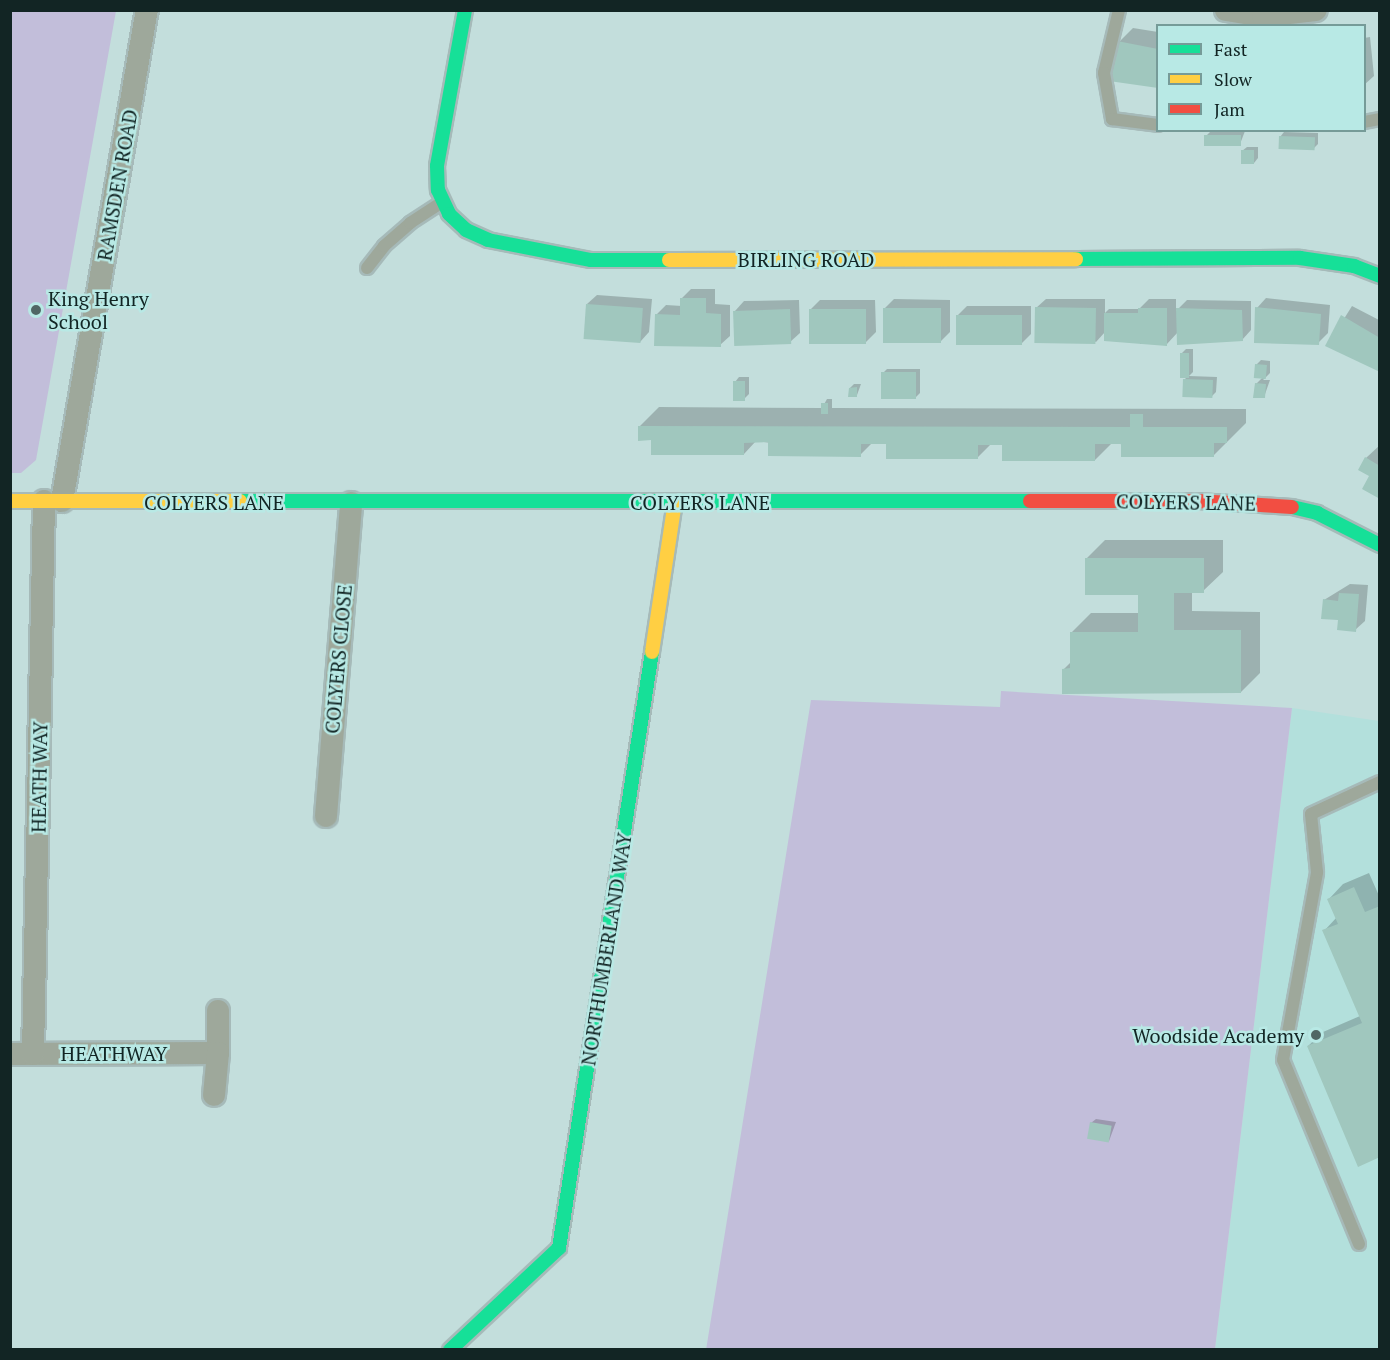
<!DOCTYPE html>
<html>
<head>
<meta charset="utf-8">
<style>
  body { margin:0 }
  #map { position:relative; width:1390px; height:1360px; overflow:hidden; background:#c3dedc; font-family:"PT Serif",serif }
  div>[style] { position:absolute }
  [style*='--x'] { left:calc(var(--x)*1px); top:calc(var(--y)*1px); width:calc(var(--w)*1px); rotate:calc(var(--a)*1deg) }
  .built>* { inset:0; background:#b3e0dc }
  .green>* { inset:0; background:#c2beda }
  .shadow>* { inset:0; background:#0003 }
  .building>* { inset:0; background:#a0c7be; transform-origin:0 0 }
  .roads { filter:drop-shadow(2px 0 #a6bab9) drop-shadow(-2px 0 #a6bab9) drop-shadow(0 2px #a6bab9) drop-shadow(0 -2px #a6bab9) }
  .lane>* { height:12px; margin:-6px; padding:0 6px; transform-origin:6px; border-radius:6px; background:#9ea89b }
  .street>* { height:22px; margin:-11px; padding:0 11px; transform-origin:11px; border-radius:11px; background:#9ea89b }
  .fast>* { height:14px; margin:-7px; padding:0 7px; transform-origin:7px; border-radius:7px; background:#16e098 }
  .slow>* { height:14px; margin:-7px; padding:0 7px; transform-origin:7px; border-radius:7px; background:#ffcf43 }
  .jam>* { height:14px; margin:-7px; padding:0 7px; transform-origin:7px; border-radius:7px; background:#f24e42 }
  .dots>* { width:16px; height:16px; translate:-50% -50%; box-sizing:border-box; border:3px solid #b8e9e5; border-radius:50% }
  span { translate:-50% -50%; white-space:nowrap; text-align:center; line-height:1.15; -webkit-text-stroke:5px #b8e9e5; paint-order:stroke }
  .street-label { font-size:20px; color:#122524 }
  .poi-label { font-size:20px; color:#122524 }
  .left { translate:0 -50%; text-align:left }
  .right { translate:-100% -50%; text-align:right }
  .frame { position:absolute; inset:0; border:12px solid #122524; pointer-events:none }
  .legend { position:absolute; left:1156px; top:24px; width:210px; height:108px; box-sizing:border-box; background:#b8e9e5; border:2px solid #769b98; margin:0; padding:8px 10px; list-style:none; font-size:18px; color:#122524 }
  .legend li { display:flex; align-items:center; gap:12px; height:30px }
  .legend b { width:30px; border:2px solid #769b98 }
</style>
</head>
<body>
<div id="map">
  <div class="built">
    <i style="clip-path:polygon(1292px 708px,1379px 721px,1379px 1349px,1215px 1350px)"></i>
  </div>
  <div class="green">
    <i style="clip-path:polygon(11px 10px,116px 11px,36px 460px,21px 473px,10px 473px)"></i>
    <i style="clip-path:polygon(1001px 691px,1292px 708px,1215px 1349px,706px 1350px,811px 700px,1000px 707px)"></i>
  </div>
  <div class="shadow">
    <i style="clip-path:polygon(1133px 28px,1158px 32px,1158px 87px,1119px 42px)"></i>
    <i style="clip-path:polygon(1370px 37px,1374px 76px,1364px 85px,1364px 38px)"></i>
    <i style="clip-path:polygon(1245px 131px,1240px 144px,1206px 136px,1210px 132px)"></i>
    <i style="clip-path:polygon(1284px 132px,1318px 133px,1318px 144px,1314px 148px,1280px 137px)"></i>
    <i style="clip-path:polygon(1247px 147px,1258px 147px,1258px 158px,1254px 163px,1242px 151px)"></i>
    <i style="clip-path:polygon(691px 289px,715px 289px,715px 304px,730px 305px,730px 336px,720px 345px,656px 315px,666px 305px,682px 306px,682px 298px)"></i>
    <i style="clip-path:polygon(597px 295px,652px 299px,649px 332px,640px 342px,587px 304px)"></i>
    <i style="clip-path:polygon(1266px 298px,1330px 305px,1328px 333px,1318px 343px,1257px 308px)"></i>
    <i style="clip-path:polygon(894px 299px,950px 300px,950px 332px,940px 342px,884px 309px)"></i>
    <i style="clip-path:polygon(1046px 299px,1105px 299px,1105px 313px,1109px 309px,1139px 309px,1149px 299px,1176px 299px,1176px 311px,1187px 300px,1251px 301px,1251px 330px,1242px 340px,1178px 332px,1167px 344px,1140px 344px,1140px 337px,1105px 332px,1096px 342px,1036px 308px)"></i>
    <i style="clip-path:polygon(799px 300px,800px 333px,790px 342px,735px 311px,744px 301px)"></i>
    <i style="clip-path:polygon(820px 300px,875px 300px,876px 332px,866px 342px,810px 310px)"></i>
    <i style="clip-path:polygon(967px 306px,1031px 306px,1031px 334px,1021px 344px,958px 315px)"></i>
    <i style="clip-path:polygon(1352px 306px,1379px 320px,1380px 371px,1327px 346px)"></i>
    <i style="clip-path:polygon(1186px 349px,1193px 349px,1193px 372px,1189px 376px,1217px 377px,1216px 392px,1212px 396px,1184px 380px,1188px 376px,1182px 353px)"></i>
    <i style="clip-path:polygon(1261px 360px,1270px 361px,1270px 373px,1263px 380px,1270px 380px,1264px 397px,1256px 384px,1263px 377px,1256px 365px)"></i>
    <i style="clip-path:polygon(887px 369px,920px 369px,920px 393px,916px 397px,883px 373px)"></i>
    <i style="clip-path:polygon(739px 377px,749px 377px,749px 394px,744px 399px,735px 382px)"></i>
    <i style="clip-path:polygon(854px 384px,861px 384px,857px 395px,850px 388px)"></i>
    <i style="clip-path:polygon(827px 399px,832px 399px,832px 408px,1246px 409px,1246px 423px,1213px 456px,1112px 443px,1095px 460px,1004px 443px,992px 443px,978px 457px,887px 442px,873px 442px,860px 455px,756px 441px,744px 454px,653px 439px,640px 426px,659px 407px,822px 408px)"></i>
    <i style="clip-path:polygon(1380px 445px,1380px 497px,1366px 458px)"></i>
    <i style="clip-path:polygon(1105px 540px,1223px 540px,1223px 572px,1203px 591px,1192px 591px,1192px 611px,1260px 612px,1260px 673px,1241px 692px,1064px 669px,1072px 661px,1071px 633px,1091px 613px,1140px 613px,1140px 594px,1086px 559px)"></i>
    <i style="clip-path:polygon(1350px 584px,1368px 585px,1365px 621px,1355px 630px,1339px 619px,1324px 600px)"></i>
    <i style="clip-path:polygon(1369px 873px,1380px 898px,1380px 1156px,1308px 1046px,1323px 1032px,1360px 1016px,1324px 931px,1337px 917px,1329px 899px,1343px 884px)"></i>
    <i style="clip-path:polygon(1096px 1119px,1116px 1122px,1109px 1141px,1091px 1123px)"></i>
  </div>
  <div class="building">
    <i style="clip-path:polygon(1117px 41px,1158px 49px,1158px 88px,1109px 81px)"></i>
    <i style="left:1204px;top:135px;width:37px;height:11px"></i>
    <i style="left:1279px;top:136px;width:36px;height:13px;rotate:2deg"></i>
    <i style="left:1254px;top:150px;width:14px;height:13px;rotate:90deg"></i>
    <i style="clip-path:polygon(680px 298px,706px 298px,706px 313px,721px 314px,721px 347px,654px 346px,655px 314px,680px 315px)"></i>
    <i style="left:586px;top:304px;width:57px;height:35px;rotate:4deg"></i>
    <i style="left:1035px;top:307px;width:61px;height:36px;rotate:1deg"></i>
    <i style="clip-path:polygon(1255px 307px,1321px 314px,1319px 345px,1254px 343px)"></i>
    <i style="left:883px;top:308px;width:58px;height:35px"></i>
    <i style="clip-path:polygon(1138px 308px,1167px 308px,1167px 346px,1104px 341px,1104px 313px,1138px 313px)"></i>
    <i style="clip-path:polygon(1176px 308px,1242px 310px,1243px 341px,1177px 345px)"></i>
    <i style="left:790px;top:309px;width:35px;height:57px;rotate:88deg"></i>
    <i style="left:809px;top:309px;width:57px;height:35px"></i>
    <i style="left:956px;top:315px;width:66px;height:30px"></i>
    <i style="clip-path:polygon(1341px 315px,1380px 338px,1380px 372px,1325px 346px)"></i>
    <i style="left:1180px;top:353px;width:9px;height:25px"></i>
    <i style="left:1255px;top:364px;width:12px;height:14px;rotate:5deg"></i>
    <i style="left:881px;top:372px;width:35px;height:27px"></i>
    <i style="left:1183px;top:379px;width:30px;height:18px;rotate:2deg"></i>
    <i style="left:733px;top:381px;width:12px;height:20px"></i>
    <i style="clip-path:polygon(1255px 383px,1266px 384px,1265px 398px,1253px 398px)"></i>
    <i style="clip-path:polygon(857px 387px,857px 397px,848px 397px,849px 388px)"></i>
    <i style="left:821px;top:403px;width:7px;height:11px"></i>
    <i style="clip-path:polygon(1130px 414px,1143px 414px,1143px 427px,1227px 427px,1227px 443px,1214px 443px,1214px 457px,1121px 457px,1121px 444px,1095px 444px,1095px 461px,1002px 461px,1002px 445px,978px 445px,978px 459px,886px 459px,886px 444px,861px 444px,861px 457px,768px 456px,768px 442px,744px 443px,744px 455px,651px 455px,651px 440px,638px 441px,638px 426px,1130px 427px)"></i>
    <i style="clip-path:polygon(1365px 457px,1380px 466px,1380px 499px,1362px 489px,1369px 476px,1358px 470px)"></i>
    <i style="clip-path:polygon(1085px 558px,1204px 558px,1204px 593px,1174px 593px,1174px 630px,1241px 630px,1241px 693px,1062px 694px,1062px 669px,1070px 668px,1070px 632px,1138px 632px,1138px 595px,1085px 595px)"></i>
    <i style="clip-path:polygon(1339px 593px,1359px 594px,1356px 632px,1337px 630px,1338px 620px,1321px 619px,1323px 599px,1338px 601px)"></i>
    <i style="clip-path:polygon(1354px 887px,1365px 912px,1380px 906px,1380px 1157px,1358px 1167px,1307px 1046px,1362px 1023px,1322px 930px,1338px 924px,1327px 899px)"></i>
    <i style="left:1090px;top:1122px;width:22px;height:17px;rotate:10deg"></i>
  </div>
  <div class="roads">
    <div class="lane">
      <i style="--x:1119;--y:10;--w:65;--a:103.4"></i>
      <i style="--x:1104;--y:73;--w:47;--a:80.1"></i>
      <i style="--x:1112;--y:119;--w:46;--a:7.4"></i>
      <i style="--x:1364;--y:122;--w:16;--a:-11"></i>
      <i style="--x:367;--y:268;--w:28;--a:-52"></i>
      <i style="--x:384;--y:246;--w:35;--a:-41"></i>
      <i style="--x:410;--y:223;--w:38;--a:-33"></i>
      <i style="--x:1359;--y:1244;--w:199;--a:-112.4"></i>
      <i style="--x:1283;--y:1060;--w:191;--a:-79.7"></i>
      <i style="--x:1317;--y:872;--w:58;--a:-95.9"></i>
      <i style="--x:1311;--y:814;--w:76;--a:-24.9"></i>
    </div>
    <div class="street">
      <i style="--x:1226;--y:10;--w:37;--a:9"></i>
      <i style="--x:1263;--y:16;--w:53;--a:-6.5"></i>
      <i style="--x:62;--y:501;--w:498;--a:-80.2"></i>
      <i style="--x:326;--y:816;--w:314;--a:-85.4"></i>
      <i style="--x:218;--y:1053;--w:42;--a:-90"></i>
      <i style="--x:10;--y:1054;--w:208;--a:-0.3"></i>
      <i style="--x:218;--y:1053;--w:42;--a:95.4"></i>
      <i style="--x:33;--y:1054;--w:553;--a:-88.86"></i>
    </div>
    <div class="fast">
      <i style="--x:465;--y:10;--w:158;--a:100.2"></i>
      <i style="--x:437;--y:166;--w:24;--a:88"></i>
      <i style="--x:438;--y:190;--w:26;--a:65"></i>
      <i style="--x:449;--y:214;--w:23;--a:43"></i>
      <i style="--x:466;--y:230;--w:24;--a:24"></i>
      <i style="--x:488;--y:240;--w:105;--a:11"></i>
      <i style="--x:591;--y:260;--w:78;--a:0"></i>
      <i style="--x:1076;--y:259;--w:224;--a:-0.3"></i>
      <i style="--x:1300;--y:258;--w:55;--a:8.4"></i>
      <i style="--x:1354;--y:266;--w:28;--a:21"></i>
      <i style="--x:240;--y:501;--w:790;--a:0"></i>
      <i style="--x:1292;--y:507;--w:26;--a:13"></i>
      <i style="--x:1317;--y:513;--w:71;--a:26.9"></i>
      <i style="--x:450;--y:1350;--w:149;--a:-43.1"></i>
      <i style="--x:559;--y:1248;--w:603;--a:-81.13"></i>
    </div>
    <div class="slow">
      <i style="--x:669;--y:260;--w:407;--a:-0.1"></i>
      <i style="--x:10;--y:501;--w:230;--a:0"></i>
      <i style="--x:652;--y:652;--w:152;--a:-81.3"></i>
    </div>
    <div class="jam">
      <i style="--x:1030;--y:501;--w:168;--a:0"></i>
      <i style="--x:1198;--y:501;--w:94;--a:3.7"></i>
    </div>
  </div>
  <div class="dots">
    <i style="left:36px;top:310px;background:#506664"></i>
    <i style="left:1316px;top:1035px;background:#506664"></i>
  </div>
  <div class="street-label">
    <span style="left:117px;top:185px;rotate:-80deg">RAMSDEN ROAD</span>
    <span style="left:806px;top:259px">BIRLING ROAD</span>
    <span style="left:214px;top:502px">COLYERS LANE</span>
    <span style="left:700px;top:502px">COLYERS LANE</span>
    <span style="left:1186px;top:502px;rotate:1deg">COLYERS LANE</span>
    <span style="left:338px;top:659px;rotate:-85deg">COLYERS CLOSE</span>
    <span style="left:39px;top:777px;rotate:-89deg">HEATH WAY</span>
    <span style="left:606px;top:949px;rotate:-81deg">NORTHUMBERLAND WAY</span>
    <span style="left:114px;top:1053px">HEATHWAY</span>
  </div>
  <div class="poi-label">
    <span class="left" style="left:48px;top:310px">King Henry<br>School</span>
    <span class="right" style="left:1304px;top:1035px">Woodside Academy</span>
  </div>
  <div class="frame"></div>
  <ul class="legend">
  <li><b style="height:8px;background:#16e098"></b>Fast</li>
  <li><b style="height:8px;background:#ffcf43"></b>Slow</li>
  <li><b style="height:8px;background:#f24e42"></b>Jam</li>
  </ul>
</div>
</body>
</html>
